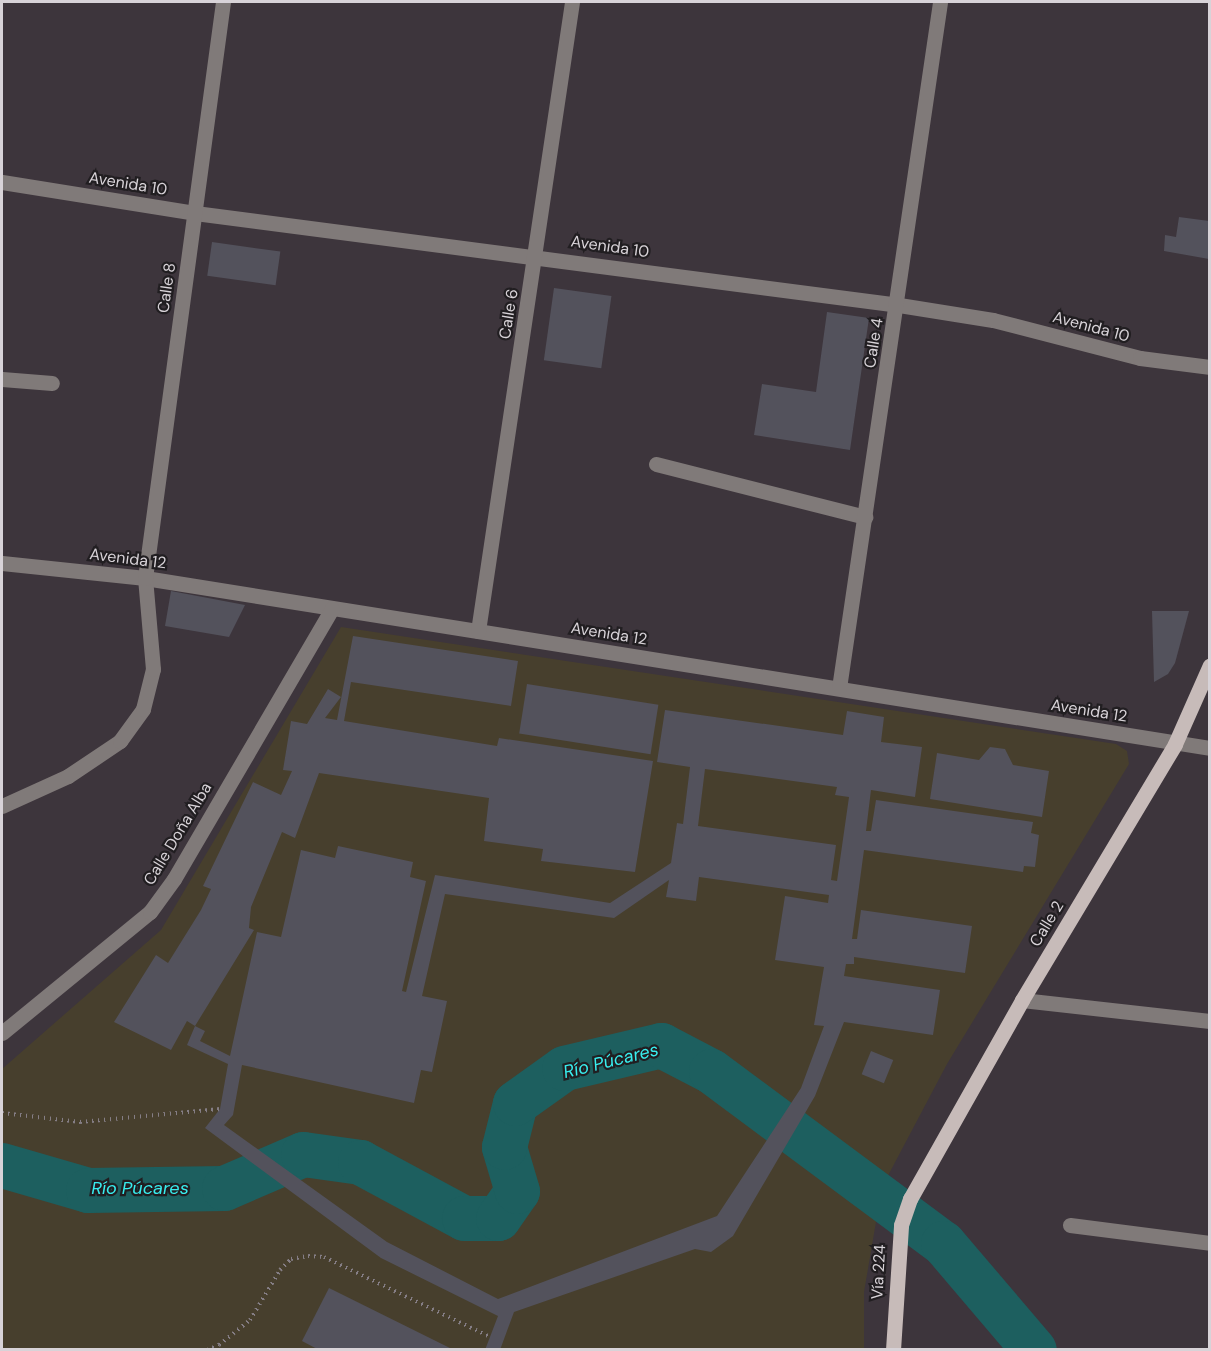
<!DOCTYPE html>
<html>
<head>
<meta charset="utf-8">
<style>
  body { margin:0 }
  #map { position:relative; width:1211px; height:1351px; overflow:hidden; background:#3d353c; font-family:"DM Sans",sans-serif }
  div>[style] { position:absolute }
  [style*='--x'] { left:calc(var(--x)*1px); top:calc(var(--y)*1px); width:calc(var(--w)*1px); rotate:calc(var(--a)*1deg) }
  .education>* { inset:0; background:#473f2d }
  .river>* { height:45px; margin:-22.5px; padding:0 22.5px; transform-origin:22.5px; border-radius:22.5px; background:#1d5f5f }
  .building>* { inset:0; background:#53525c; transform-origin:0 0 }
  .path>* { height:4px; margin-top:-2px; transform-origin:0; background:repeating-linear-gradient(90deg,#857e85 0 1.5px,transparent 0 6px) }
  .minor>* { height:15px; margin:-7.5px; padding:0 7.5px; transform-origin:7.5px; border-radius:7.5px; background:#807a79 }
  .major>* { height:15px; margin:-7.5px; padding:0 7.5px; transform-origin:7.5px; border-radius:7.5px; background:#c7bbb9 }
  span { translate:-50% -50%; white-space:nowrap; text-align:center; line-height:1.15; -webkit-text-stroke:4.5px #211e21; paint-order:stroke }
  .street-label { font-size:16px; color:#d8d3d8 }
  .water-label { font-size:18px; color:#38edee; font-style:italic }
  .frame { position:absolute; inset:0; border:3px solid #d8d3d8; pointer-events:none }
</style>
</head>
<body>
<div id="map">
  <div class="education">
    <i style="clip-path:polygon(341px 627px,1116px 744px,1127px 751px,1129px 764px,947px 1064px,882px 1187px,864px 1292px,864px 1349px,2px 1349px,2px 1069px,161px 930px)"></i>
  </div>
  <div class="river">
    <i style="--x:2;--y:1165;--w:90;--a:16.2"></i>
    <i style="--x:88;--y:1190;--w:136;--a:-0.8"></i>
    <i style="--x:224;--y:1188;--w:86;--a:-23.3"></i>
    <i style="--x:303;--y:1154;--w:58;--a:8"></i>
    <i style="--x:360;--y:1162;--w:118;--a:28.3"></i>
    <i style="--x:464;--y:1218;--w:34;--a:0"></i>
    <i style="--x:498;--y:1218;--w:33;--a:-55"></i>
    <i style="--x:517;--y:1191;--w:46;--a:-106.5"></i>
    <i style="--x:504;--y:1147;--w:45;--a:-76"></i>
    <i style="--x:515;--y:1103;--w:60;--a:-35.5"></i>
    <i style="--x:564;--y:1068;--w:100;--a:-13.3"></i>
    <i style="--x:661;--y:1045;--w:56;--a:27.5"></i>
    <i style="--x:711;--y:1071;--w:289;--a:36.6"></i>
    <i style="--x:943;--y:1243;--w:140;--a:49.6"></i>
  </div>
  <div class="building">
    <i style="clip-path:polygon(1179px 217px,1209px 221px,1209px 259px,1164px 251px,1165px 235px,1176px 237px)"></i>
    <i style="left:212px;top:242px;width:69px;height:34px;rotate:8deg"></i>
    <i style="left:554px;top:288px;width:58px;height:73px;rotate:8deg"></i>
    <i style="clip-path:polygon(827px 312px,869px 318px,850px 450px,754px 435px,762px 384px,816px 392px)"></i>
    <i style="clip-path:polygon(171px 591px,245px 605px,229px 637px,165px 626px)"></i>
    <i style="clip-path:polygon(1152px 611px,1189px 611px,1175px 663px,1168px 674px,1154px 682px)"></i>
    <i style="clip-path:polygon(353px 636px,518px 661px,511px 706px,351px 682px,344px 721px,497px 746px,499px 738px,653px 761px,635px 872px,541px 861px,543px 849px,484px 841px,489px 798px,319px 773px,295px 838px,282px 832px,251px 907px,249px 928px,254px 930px,195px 1026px,187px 1021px,171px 1050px,114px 1022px,156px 955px,168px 963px,201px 910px,211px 889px,203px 886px,253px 782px,281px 795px,292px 771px,283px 770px,291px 721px,307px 724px,328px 689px,341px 697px,325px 718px,337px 720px)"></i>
    <i style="left:527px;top:684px;width:133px;height:50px;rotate:9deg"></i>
    <i style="clip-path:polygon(evenodd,665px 710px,843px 735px,847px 711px,884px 717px,881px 742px,922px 747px,915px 797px,871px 790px,866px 831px,871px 831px,876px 800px,1033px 822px,1031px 833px,1039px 835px,1035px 867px,1024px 866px,1023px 872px,864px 850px,852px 939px,857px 939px,861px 910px,972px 926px,965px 973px,854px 957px,854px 964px,846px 964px,844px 976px,940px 990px,933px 1035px,844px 1022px,815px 1096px,733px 1236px,711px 1252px,695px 1249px,514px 1312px,500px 1350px,485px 1350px,498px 1316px,381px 1258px,205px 1128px,220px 1109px,228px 1064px,187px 1045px,195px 1026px,205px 1031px,200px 1041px,230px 1056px,257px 932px,281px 937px,301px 850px,335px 858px,338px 846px,413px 862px,410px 877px,426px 881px,402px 991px,406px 992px,435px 875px,610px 903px,671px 863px,677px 823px,683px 824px,690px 767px,657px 762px,665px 710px,705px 769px,837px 787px,835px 795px,849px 797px,837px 881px,831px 880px,836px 845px,698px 826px,705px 769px,665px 710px,699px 877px,829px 895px,828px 903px,785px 896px,775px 960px,824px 967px,814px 1025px,824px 1026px,801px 1088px,717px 1216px,498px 1299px,387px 1242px,224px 1125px,233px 1115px,242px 1065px,414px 1103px,421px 1070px,432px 1072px,447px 1001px,422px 996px,445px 894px,614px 918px,669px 880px,666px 897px,696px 901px,699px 877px)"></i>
    <i style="clip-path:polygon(990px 747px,1005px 749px,1013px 765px,1049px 771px,1042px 817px,930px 799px,937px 753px,979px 760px)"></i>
    <i style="left:871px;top:1051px;width:24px;height:25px;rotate:22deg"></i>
    <i style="clip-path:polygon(329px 1288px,454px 1350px,319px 1350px,302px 1341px)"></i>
  </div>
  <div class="path">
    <i style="--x:2;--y:1113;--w:79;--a:6.6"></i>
    <i style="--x:80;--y:1122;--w:141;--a:-5.3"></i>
    <i style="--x:207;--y:1350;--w:13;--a:-23"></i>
    <i style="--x:219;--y:1345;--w:40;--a:-39"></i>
    <i style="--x:250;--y:1320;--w:58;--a:-59"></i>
    <i style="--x:280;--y:1270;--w:16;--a:-45"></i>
    <i style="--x:291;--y:1259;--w:17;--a:-10"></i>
    <i style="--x:308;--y:1256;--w:16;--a:4"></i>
    <i style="--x:324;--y:1257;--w:184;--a:25.7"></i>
  </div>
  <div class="minor">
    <i style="--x:2;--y:182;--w:195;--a:9.1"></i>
    <i style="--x:195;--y:213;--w:710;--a:7.45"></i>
    <i style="--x:899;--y:305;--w:95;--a:9.1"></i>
    <i style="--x:993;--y:320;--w:152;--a:14.5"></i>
    <i style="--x:1140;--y:358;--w:71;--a:7.3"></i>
    <i style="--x:2;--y:379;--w:50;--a:4.6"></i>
    <i style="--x:656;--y:464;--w:216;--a:14.2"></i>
    <i style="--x:2;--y:563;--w:144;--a:6"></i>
    <i style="--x:145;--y:578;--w:1078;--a:9.07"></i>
    <i style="--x:478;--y:631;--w:636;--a:-81.5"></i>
    <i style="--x:839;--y:688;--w:693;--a:-81.62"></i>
    <i style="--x:2;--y:806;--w:72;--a:-24.4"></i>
    <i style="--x:68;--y:776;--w:63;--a:-33.9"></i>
    <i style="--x:120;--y:741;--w:39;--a:-54"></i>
    <i style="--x:143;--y:709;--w:41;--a:-76"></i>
    <i style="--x:153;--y:669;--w:91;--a:-95"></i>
    <i style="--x:145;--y:578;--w:581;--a:-82.29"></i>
    <i style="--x:1022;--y:1000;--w:189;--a:6.4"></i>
    <i style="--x:2;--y:1033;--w:191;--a:-39.3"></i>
    <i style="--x:150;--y:912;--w:41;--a:-54"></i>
    <i style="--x:174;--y:879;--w:313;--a:-59.7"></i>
    <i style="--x:1070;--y:1225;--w:141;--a:7.3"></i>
  </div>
  <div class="major">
    <i style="--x:893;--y:1350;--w:125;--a:-86.3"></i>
    <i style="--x:901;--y:1225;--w:28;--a:-71"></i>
    <i style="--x:910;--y:1199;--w:228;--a:-60.6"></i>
    <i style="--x:1022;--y:1000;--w:298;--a:-59.1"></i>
    <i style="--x:1175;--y:744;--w:86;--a:-66.1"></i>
  </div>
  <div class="street-label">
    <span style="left:128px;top:184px;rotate:9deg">Avenida 10</span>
    <span style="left:610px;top:247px;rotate:8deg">Avenida 10</span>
    <span style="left:167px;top:288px;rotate:-82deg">Calle 8</span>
    <span style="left:509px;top:314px;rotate:-81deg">Calle 6</span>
    <span style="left:1091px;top:327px;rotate:15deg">Avenida 10</span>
    <span style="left:874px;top:343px;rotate:-81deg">Calle 4</span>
    <span style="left:128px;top:559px;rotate:7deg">Avenida 12</span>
    <span style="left:609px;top:634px;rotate:9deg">Avenida 12</span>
    <span style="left:1089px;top:711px;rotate:9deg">Avenida 12</span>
    <span style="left:178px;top:834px;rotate:-59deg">Calle Doña Alba</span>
    <span style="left:1047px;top:924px;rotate:-59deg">Calle 2</span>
    <span style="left:879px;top:1272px;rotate:-87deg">Vía 224</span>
  </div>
  <div class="water-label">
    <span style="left:611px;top:1061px;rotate:-14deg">Río Púcares</span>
    <span style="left:140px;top:1188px">Río Púcares</span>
  </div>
  <div class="frame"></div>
</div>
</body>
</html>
